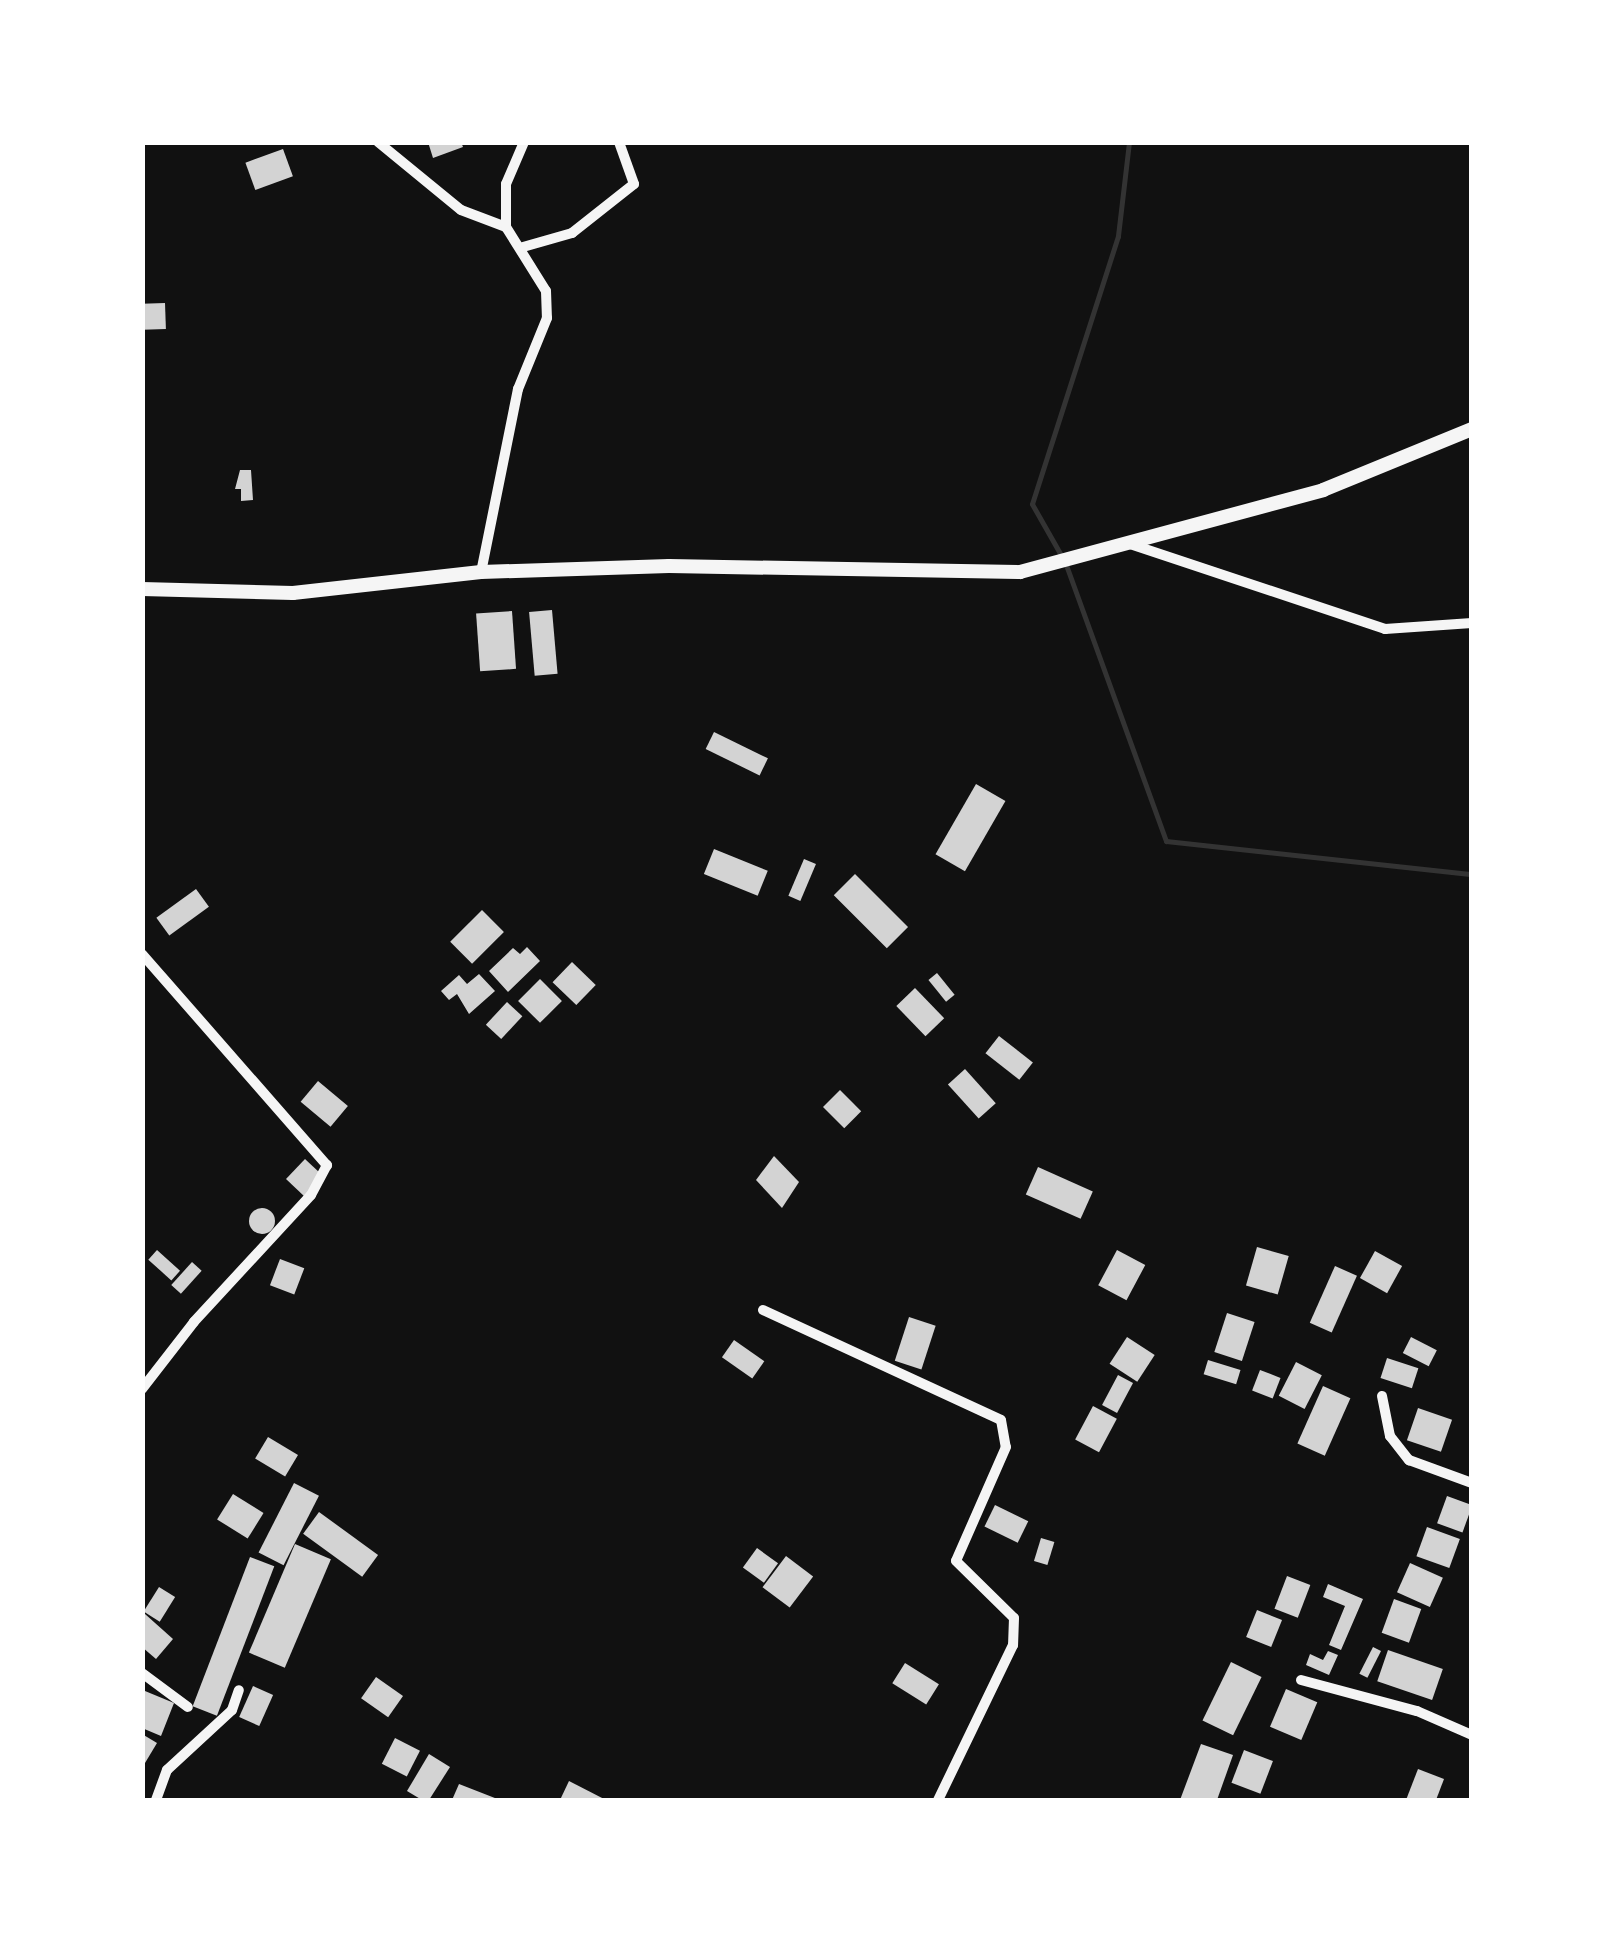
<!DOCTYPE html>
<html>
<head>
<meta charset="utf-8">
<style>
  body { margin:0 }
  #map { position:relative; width:1614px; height:1943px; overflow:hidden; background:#111; font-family:"Alegreya Sans",sans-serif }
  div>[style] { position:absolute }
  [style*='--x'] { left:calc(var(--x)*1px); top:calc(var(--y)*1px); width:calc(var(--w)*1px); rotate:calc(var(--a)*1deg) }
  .stream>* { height:5px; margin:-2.5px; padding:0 2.5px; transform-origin:2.5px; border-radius:2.5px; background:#333 }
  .building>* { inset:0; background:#d3d3d3; transform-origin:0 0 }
  .round { border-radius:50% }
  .minor>* { height:10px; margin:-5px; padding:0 5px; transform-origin:5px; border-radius:5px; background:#f5f5f5 }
  .tertiary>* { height:14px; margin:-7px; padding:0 7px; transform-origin:7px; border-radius:7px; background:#f5f5f5 }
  span { translate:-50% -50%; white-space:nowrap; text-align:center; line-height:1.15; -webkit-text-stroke:8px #fff; paint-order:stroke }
  .frame { position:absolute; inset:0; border:145px solid #fff; pointer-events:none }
</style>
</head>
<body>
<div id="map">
  <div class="stream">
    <i style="--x:1129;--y:142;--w:95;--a:96.7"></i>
    <i style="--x:1118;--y:236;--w:281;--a:107.8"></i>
    <i style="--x:1032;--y:504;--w:67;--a:60.4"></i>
    <i style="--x:1065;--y:562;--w:297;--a:70.1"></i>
    <i style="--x:1166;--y:841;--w:308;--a:6.2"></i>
  </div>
  <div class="building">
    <i style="clip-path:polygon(428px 142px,461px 142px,463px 147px,433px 158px)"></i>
    <i style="left:283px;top:149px;width:29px;height:40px;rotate:70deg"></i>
    <i style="left:165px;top:303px;width:26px;height:23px;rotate:88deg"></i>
    <i style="clip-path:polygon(240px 470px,251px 470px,253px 500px,241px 501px,241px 489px,235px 489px)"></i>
    <i style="left:552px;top:610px;width:64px;height:23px;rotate:85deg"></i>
    <i style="left:512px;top:611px;width:58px;height:36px;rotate:86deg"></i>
    <i style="left:714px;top:732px;width:60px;height:19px;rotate:26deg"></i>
    <i style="left:976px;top:784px;width:34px;height:81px;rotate:30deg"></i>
    <i style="left:714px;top:849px;width:58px;height:27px;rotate:22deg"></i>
    <i style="left:804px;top:859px;width:13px;height:40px;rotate:23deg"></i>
    <i style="left:855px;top:874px;width:75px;height:30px;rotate:45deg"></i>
    <i style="left:196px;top:889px;width:22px;height:49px;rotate:54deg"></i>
    <i style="left:482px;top:910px;width:31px;height:45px;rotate:45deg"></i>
    <i style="clip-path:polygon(527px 947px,540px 961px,508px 992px,489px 971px,513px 948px,520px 954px)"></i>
    <i style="left:572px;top:962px;width:33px;height:28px;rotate:44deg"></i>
    <i style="left:937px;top:973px;width:28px;height:11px;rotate:51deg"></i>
    <i style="clip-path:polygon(479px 974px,495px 991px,469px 1014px,457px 994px,449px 1000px,441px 991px,459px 975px,467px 984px)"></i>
    <i style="left:540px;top:979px;width:31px;height:31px;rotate:45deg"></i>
    <i style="left:915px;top:988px;width:42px;height:26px;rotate:46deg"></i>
    <i style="left:507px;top:1002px;width:21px;height:31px;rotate:43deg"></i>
    <i style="left:999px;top:1036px;width:43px;height:22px;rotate:38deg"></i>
    <i style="left:965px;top:1069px;width:46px;height:23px;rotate:48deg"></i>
    <i style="left:318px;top:1081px;width:39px;height:27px;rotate:40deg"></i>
    <i style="left:840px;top:1090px;width:30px;height:24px;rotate:45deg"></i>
    <i style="clip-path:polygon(774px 1156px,799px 1182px,782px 1208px,756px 1180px)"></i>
    <i style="clip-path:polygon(305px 1159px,321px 1174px,305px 1197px,286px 1179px)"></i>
    <i style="left:1038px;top:1167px;width:60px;height:30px;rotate:24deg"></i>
    <i class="round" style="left:249px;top:1208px;width:26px;height:26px"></i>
    <i style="left:1257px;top:1247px;width:33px;height:40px;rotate:16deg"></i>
    <i style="left:157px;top:1250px;width:31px;height:13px;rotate:42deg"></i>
    <i style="left:1117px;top:1250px;width:32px;height:40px;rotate:28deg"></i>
    <i style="left:1375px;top:1251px;width:31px;height:31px;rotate:29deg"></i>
    <i style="left:280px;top:1259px;width:26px;height:28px;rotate:21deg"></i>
    <i style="left:192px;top:1262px;width:13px;height:31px;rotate:42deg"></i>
    <i style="left:1335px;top:1266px;width:24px;height:62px;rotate:24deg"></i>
    <i style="left:1227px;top:1313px;width:29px;height:41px;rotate:18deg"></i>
    <i style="left:909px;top:1317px;width:28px;height:46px;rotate:18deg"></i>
    <i style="left:1127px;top:1337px;width:33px;height:32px;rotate:33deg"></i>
    <i style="left:1411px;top:1337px;width:29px;height:18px;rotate:27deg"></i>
    <i style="left:734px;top:1340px;width:37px;height:21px;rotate:35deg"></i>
    <i style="left:1387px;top:1358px;width:33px;height:21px;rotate:18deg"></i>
    <i style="left:1208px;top:1360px;width:34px;height:15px;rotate:17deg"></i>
    <i style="left:1296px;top:1362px;width:29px;height:38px;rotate:27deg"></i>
    <i style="left:1260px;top:1370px;width:22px;height:22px;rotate:21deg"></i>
    <i style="left:1118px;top:1375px;width:17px;height:34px;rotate:28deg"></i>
    <i style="left:1323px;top:1386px;width:30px;height:63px;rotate:24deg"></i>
    <i style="left:1093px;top:1406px;width:27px;height:38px;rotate:28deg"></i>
    <i style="left:1418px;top:1408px;width:36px;height:34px;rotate:19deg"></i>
    <i style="left:268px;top:1437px;width:35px;height:25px;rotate:31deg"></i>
    <i style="left:294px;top:1483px;width:28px;height:78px;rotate:27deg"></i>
    <i style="left:233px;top:1494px;width:36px;height:30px;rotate:32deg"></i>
    <i style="left:1447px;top:1496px;width:27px;height:29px;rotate:20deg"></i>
    <i style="left:995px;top:1505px;width:37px;height:24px;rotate:26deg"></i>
    <i style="left:319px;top:1512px;width:73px;height:27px;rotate:36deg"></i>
    <i style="left:1427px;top:1527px;width:35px;height:31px;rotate:20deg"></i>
    <i style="left:1041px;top:1538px;width:14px;height:24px;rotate:17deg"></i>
    <i style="left:295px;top:1544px;width:39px;height:118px;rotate:23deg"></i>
    <i style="left:757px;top:1548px;width:26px;height:24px;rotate:36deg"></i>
    <i style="left:786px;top:1556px;width:34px;height:39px;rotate:37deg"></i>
    <i style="left:250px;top:1557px;width:26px;height:160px;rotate:21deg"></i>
    <i style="left:1410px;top:1563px;width:36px;height:32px;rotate:24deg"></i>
    <i style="left:1287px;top:1576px;width:25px;height:35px;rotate:21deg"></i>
    <i style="clip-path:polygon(1328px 1584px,1363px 1599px,1341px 1650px,1329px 1645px,1345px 1606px,1323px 1597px)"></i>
    <i style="left:159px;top:1587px;width:19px;height:29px;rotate:32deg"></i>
    <i style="left:1394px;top:1599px;width:29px;height:36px;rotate:20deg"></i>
    <i style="left:1257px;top:1610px;width:27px;height:29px;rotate:22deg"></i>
    <i style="clip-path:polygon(145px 1614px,173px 1639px,156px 1659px,142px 1647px)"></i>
    <i style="left:1373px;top:1647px;width:9px;height:30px;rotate:27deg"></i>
    <i style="left:1388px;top:1650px;width:58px;height:33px;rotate:19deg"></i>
    <i style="clip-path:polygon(1328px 1651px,1338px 1655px,1329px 1675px,1306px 1665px,1310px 1654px,1323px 1660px)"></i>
    <i style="left:1231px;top:1662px;width:34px;height:65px;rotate:26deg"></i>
    <i style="left:905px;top:1663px;width:40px;height:24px;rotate:32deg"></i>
    <i style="left:376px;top:1677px;width:33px;height:26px;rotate:35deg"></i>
    <i style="left:253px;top:1686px;width:22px;height:34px;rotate:24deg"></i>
    <i style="left:1286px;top:1689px;width:34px;height:41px;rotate:23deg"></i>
    <i style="clip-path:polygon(145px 1691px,174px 1703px,161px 1736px,142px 1728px)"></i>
    <i style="clip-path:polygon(142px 1734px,157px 1743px,142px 1768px)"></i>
    <i style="left:395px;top:1738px;width:28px;height:29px;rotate:27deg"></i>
    <i style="clip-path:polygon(1201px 1744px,1233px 1755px,1217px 1800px,1180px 1800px)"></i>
    <i style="left:1244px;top:1750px;width:31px;height:35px;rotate:21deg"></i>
    <i style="clip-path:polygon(429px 1754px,450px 1767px,429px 1800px,422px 1800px,407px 1791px)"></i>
    <i style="clip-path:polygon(1418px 1769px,1444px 1779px,1436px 1800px,1406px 1800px)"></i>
    <i style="clip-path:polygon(569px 1781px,606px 1800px,560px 1800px)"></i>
    <i style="clip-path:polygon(459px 1784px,500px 1800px,452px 1800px)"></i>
  </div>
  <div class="minor">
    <i style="--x:378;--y:142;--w:107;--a:39.3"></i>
    <i style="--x:461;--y:210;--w:48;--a:20.7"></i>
    <i style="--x:506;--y:227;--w:75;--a:58"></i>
    <i style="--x:546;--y:291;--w:27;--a:88"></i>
    <i style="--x:547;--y:318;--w:77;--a:112.2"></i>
    <i style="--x:518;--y:389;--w:187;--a:101.4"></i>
    <i style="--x:506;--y:227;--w:43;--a:-90"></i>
    <i style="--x:506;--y:184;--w:46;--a:-66.8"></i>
    <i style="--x:523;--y:247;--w:51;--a:-15.9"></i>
    <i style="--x:572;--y:233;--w:79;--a:-38.3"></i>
    <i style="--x:634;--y:184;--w:45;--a:-109.7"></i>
    <i style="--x:1130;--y:544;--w:269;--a:18.4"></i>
    <i style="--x:1385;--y:629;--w:87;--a:-3.9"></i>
    <i style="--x:142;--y:954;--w:281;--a:48.8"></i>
    <i style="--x:327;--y:1165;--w:34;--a:118"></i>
    <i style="--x:311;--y:1195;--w:173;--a:132.7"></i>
    <i style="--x:194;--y:1322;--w:85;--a:127.8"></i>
    <i style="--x:763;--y:1310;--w:262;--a:24.8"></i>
    <i style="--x:1001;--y:1420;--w:27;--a:80"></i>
    <i style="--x:1006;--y:1447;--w:124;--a:113.7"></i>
    <i style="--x:956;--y:1561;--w:81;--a:44.5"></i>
    <i style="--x:1014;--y:1618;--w:27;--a:92"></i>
    <i style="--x:1013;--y:1645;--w:172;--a:115.8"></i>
    <i style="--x:1382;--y:1396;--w:41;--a:78.7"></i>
    <i style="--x:1390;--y:1436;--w:31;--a:52"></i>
    <i style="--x:1409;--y:1460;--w:67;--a:20.1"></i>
    <i style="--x:142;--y:1673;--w:57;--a:36.5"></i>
    <i style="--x:1301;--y:1680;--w:120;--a:15"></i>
    <i style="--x:1417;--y:1711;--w:60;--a:23.6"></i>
    <i style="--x:156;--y:1800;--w:32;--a:-70"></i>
    <i style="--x:167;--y:1770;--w:88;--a:-42.7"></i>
    <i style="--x:232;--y:1710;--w:21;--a:-71"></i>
  </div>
  <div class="tertiary">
    <i style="--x:142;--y:589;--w:151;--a:1.5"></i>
    <i style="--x:293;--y:593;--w:189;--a:-6.4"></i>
    <i style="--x:481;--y:572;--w:188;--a:-1.8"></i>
    <i style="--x:669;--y:566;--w:351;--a:1"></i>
    <i style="--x:1020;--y:572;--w:314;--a:-15.1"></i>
    <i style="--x:1323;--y:490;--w:161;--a:-22.3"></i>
  </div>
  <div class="frame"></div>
</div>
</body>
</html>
